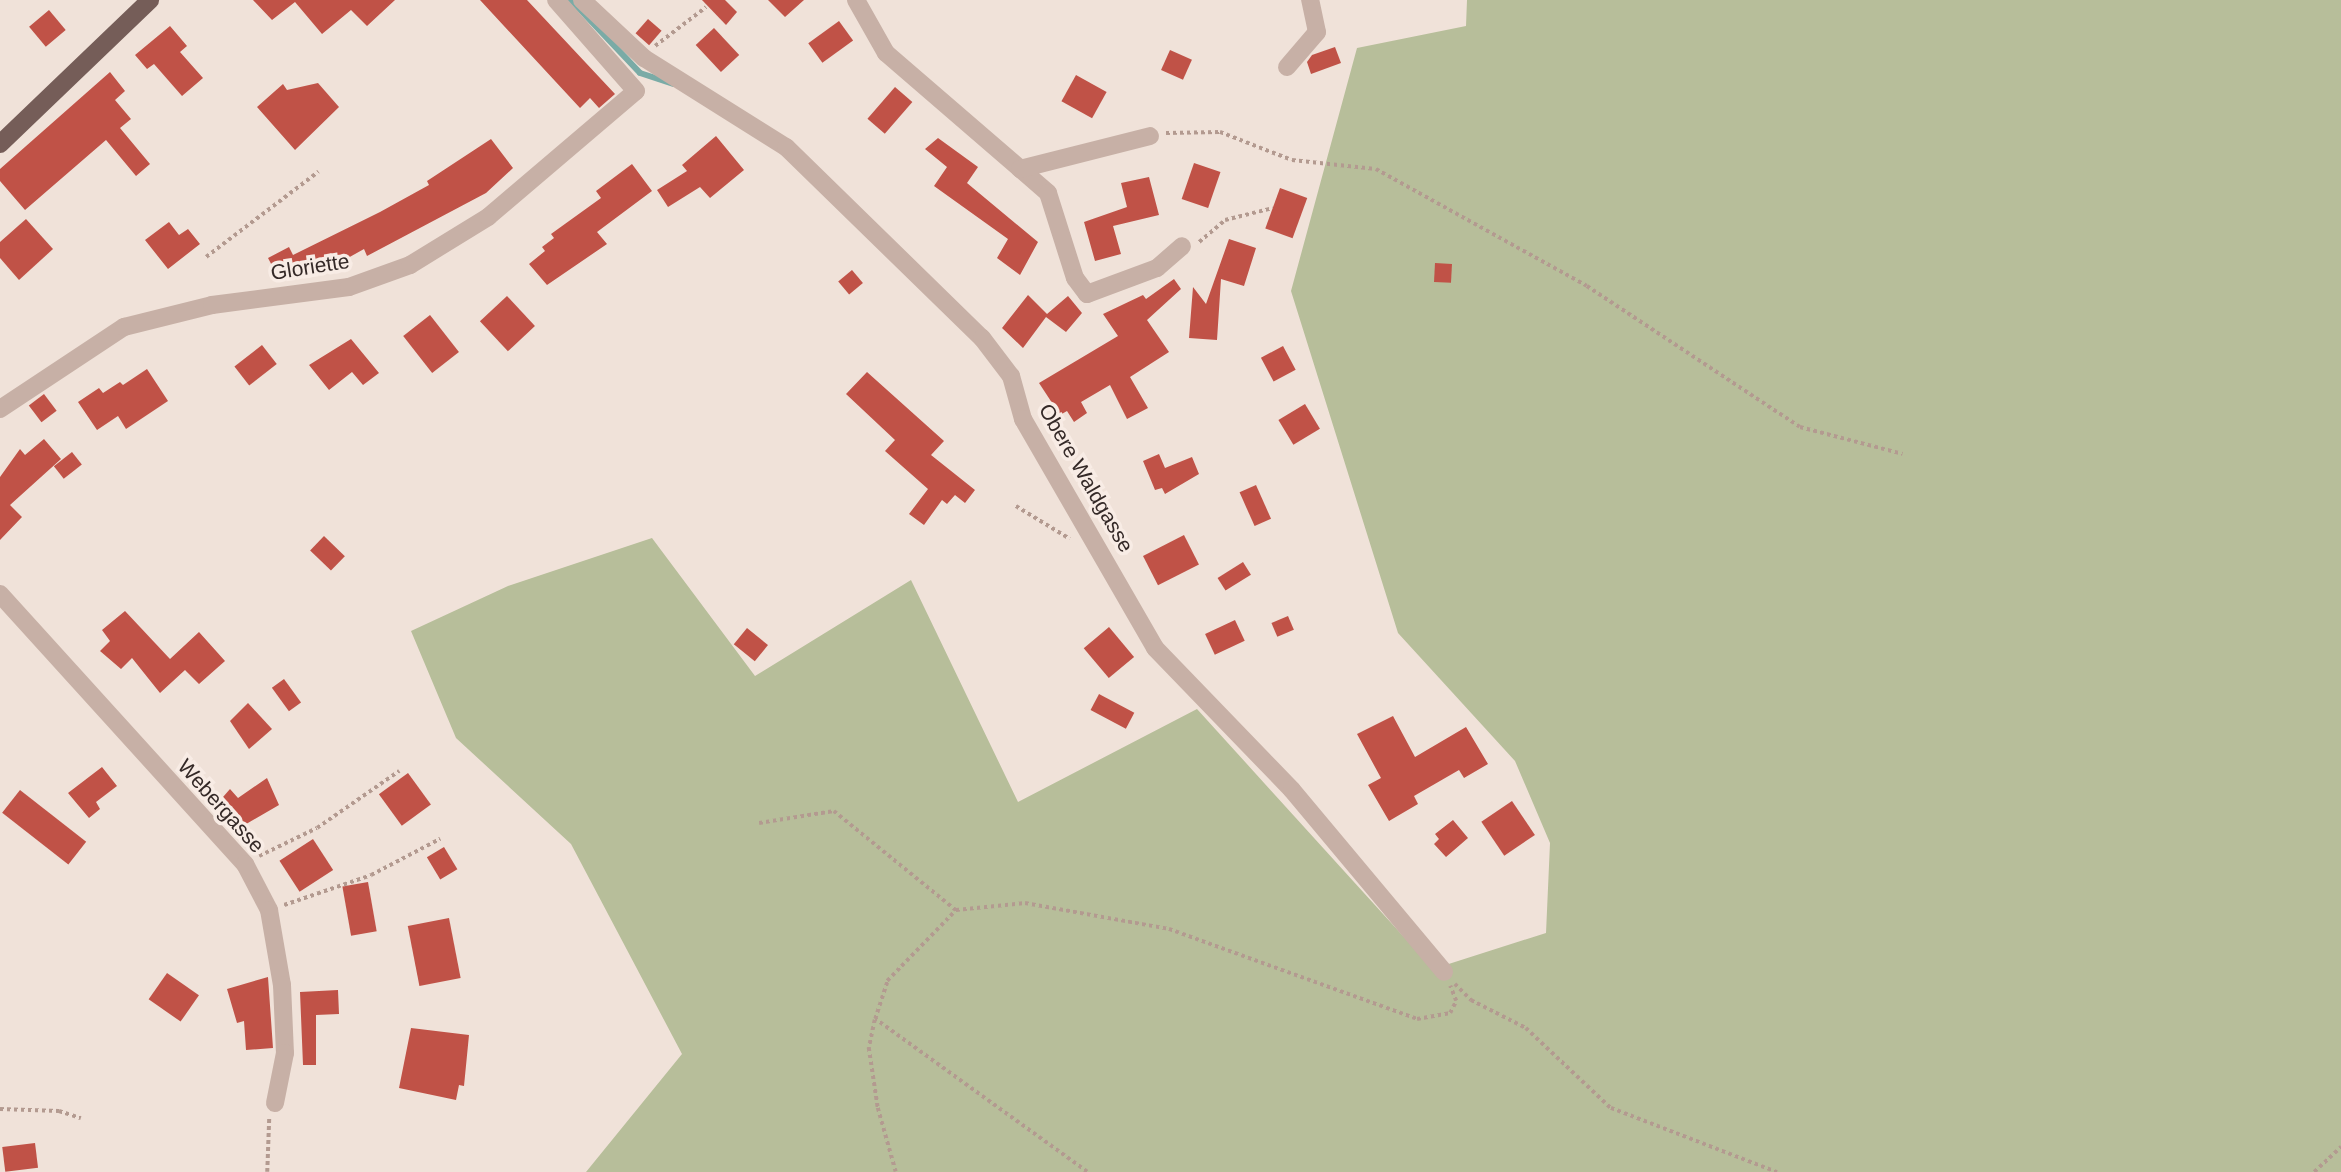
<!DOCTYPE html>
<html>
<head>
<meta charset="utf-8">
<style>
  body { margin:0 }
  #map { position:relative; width:2341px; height:1172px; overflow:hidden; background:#f0e2d9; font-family:Helvetica,sans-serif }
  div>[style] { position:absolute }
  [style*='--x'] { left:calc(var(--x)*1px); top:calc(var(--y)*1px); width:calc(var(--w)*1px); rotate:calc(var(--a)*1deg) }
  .green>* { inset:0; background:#b7be9a }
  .stream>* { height:6px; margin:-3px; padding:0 3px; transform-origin:3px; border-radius:3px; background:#7aaba6 }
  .building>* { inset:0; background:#c05247; transform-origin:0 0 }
  .path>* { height:3.5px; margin-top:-1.75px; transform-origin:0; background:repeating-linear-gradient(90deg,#b39a90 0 3.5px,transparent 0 7px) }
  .minor>* { height:18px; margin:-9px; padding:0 9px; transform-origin:9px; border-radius:9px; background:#c7b0a6 }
  .major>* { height:18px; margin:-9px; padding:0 9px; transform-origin:9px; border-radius:9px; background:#755d58 }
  span { translate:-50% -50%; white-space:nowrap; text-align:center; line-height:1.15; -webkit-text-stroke:7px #f8ece5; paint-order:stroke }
  .street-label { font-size:21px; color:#342927 }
</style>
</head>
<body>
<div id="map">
  <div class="green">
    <i style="clip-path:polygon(1467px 0,2341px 0,2341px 1172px,586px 1172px,682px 1054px,571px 844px,456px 738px,411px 631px,508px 586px,652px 538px,755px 676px,911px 580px,1018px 802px,1197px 709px,1433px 969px,1546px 933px,1550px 843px,1515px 761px,1398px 633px,1291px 291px,1357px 48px,1466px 26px)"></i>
  </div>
  <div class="stream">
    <i style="--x:571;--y:0;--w:100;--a:46.6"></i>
    <i style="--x:640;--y:73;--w:35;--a:18"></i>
  </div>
  <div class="building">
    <i style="clip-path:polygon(253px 0,395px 0,367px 26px,351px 10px,322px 34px,295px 2px,272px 20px)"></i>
    <i style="clip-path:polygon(480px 0,527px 0,615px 94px,599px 108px,590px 98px,580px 108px)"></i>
    <i style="clip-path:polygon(702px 0,725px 0,737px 12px,726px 25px)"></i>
    <i style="clip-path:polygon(768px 0,804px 0,785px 17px)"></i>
    <i style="left:49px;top:10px;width:26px;height:26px;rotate:50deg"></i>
    <i style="left:648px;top:19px;width:18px;height:19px;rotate:41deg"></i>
    <i style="left:839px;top:21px;width:24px;height:38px;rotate:54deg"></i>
    <i style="clip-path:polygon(170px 26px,187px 46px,180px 52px,203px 78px,182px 96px,154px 64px,147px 69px,135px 55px)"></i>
    <i style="left:714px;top:28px;width:37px;height:25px;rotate:47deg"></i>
    <i style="clip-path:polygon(1335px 47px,1341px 63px,1311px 74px,1307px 62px,1312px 55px)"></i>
    <i style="left:1170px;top:50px;width:24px;height:22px;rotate:24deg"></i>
    <i style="clip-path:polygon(110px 72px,125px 91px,115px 100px,131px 119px,120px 128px,150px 164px,136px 176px,106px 140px,25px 210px,0 181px,0 169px)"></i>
    <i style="left:1076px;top:75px;width:35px;height:30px;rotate:29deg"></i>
    <i style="clip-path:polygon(318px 83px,339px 107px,295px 150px,257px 107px,283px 84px,287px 90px)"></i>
    <i style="left:895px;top:87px;width:23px;height:42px;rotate:41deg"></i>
    <i style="clip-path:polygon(716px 136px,744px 170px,710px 198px,700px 187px,668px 207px,657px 190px,687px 171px,682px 165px)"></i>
    <i style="clip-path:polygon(938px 138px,978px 167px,967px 183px,1038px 242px,1020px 275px,997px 258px,1008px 239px,934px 186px,947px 167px,925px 149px)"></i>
    <i style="clip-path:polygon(491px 139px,513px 168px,486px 193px,367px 256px,364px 249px,321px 273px,315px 261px,279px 279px,268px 258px,289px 247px,293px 255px,380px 212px,429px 185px,427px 181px)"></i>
    <i style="left:1194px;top:163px;width:28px;height:38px;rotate:19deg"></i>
    <i style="clip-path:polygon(632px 164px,652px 191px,597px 232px,607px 244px,547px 285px,529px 264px,545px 251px,542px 247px,554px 238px,551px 234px,601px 198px,596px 191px)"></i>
    <i style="clip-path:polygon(1149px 177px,1159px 215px,1113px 226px,1121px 254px,1095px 261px,1084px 222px,1127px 207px,1121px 183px)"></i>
    <i style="left:1280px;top:188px;width:29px;height:43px;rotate:20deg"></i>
    <i style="clip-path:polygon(26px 219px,53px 249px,19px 280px,0 258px,0 242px)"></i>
    <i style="clip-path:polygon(169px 222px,179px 235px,188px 229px,200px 244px,168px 269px,145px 240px)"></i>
    <i style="clip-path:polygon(1229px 239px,1256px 248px,1244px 286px,1221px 279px,1217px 340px,1189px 338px,1193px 287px,1206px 304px)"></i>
    <i style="left:1435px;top:263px;width:17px;height:19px;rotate:3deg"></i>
    <i style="left:852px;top:270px;width:17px;height:18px;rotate:50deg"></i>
    <i style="clip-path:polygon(1174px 279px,1181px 289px,1147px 320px,1169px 352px,1130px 377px,1148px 408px,1127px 419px,1110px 385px,1081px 402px,1087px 413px,1074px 422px,1067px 411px,1060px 415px,1039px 383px,1118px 336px,1103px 314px,1143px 295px,1146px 299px)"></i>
    <i style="clip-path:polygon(1028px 295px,1047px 314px,1068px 296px,1082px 313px,1066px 332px,1046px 317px,1023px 348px,1002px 328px)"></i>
    <i style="left:507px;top:296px;width:41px;height:37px;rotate:47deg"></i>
    <i style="left:430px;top:315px;width:47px;height:34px;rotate:52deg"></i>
    <i style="clip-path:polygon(351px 339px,379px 373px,363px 385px,352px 372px,329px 390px,309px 365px)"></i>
    <i style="left:262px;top:345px;width:24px;height:35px;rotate:52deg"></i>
    <i style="left:1283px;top:346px;width:27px;height:25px;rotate:62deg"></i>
    <i style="clip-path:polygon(147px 369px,168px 401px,126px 429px,118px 416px,97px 430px,78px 402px,99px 388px,103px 393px,120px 382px,123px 385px)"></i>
    <i style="clip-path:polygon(867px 372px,944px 441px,931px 455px,975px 490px,965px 503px,955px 495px,947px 504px,942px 500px,924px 525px,909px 514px,928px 489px,885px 451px,895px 440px,846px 394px)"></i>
    <i style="left:44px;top:394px;width:21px;height:19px;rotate:53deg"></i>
    <i style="left:1305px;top:404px;width:29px;height:31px;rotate:59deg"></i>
    <i style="clip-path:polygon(44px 439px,61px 459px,10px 505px,22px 517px,0 540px,0 477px,20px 449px,25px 455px)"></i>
    <i style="left:72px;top:452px;width:16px;height:23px;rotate:52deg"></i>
    <i style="clip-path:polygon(1159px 454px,1165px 468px,1192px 457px,1199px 474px,1165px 494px,1162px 488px,1155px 490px,1143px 461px)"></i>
    <i style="left:1256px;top:485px;width:37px;height:18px;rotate:66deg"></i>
    <i style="left:1184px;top:535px;width:33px;height:46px;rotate:63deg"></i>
    <i style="left:324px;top:536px;width:29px;height:20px;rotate:44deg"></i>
    <i style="left:1243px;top:562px;width:15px;height:30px;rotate:58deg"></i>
    <i style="clip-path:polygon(125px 611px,170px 659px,199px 632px,225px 661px,199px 684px,185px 670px,160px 693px,132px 658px,121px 669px,100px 651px,110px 641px,102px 630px)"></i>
    <i style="left:1288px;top:616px;width:15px;height:18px;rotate:67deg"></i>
    <i style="left:1235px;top:620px;width:23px;height:33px;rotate:65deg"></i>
    <i style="left:1109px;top:627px;width:39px;height:33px;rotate:50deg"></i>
    <i style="left:747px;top:628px;width:27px;height:21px;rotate:39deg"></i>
    <i style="left:284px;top:679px;width:29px;height:15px;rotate:54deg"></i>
    <i style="left:1099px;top:694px;width:40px;height:18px;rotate:28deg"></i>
    <i style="clip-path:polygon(248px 703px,272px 729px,249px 749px,230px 721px)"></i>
    <i style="clip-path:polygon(1393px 716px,1415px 757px,1466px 727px,1488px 764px,1464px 778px,1459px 770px,1414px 796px,1418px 804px,1389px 821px,1368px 785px,1381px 778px,1357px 734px)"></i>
    <i style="clip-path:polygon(102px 767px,117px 786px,96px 802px,100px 809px,89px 818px,68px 793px)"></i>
    <i style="left:408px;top:773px;width:39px;height:36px;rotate:54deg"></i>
    <i style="clip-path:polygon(267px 778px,279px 805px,236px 830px,216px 805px,230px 789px,238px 798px)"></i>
    <i style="left:20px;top:790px;width:84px;height:29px;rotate:38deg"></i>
    <i style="left:1512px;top:801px;width:41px;height:37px;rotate:56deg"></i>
    <i style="clip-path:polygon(1453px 820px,1468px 838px,1446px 857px,1434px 844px,1439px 839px,1435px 834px)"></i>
    <i style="left:313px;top:839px;width:37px;height:40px;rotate:57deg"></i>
    <i style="left:444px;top:847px;width:26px;height:20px;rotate:59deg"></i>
    <i style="left:368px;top:882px;width:50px;height:26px;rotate:80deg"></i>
    <i style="left:449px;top:918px;width:61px;height:42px;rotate:79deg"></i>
    <i style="left:167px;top:973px;width:39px;height:32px;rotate:35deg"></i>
    <i style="clip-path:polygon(268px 977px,273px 1048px,246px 1050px,244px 1021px,237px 1023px,227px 989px)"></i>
    <i style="clip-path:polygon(338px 990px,339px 1014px,316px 1015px,316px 1065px,303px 1065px,300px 992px)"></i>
    <i style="clip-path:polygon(411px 1028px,469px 1035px,464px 1086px,459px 1085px,456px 1100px,399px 1088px)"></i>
    <i style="left:35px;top:1143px;width:25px;height:33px;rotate:83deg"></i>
  </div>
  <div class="path">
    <i style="--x:655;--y:46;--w:64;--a:-37.4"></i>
    <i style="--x:1166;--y:133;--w:54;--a:-1.1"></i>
    <i style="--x:1220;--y:132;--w:77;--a:21.3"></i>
    <i style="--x:1292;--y:160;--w:84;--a:6.1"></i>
    <i style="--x:1376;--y:169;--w:241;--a:29"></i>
    <i style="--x:1587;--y:286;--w:255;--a:33.5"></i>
    <i style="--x:1800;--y:427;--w:106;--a:14.7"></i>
    <i style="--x:1199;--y:242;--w:34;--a:-40"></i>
    <i style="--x:1225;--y:220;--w:49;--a:-14"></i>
    <i style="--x:206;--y:257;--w:141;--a:-37.2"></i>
    <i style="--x:1016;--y:506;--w:63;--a:31.4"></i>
    <i style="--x:759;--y:823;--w:76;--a:-9.1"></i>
    <i style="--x:834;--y:811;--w:157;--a:39.1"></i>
    <i style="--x:259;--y:856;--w:64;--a:-25.8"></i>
    <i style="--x:317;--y:828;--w:100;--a:-34.8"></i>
    <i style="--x:284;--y:905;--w:92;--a:-19"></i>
    <i style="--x:371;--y:875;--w:78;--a:-27.6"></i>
    <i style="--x:1455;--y:984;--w:23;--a:45"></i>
    <i style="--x:1471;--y:1000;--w:62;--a:27"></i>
    <i style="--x:1526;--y:1028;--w:117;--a:43.3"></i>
    <i style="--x:1611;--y:1108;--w:178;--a:21.1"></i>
    <i style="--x:875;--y:1020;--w:29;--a:102"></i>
    <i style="--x:869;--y:1048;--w:61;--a:81.5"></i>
    <i style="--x:878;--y:1108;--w:66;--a:74.3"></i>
    <i style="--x:0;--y:1109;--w:59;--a:1.9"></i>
    <i style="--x:59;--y:1111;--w:23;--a:18"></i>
    <i style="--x:267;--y:1172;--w:54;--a:-87.9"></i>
    <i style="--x:1087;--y:1172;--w:261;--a:-144.2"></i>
    <i style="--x:875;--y:1019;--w:40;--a:-72"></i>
    <i style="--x:887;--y:981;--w:99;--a:-45.8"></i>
    <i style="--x:956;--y:910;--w:69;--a:-5.8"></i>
    <i style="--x:1025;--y:903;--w:146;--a:10.2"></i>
    <i style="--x:1169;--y:929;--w:264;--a:19.9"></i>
    <i style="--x:1417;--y:1019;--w:34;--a:-10"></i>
    <i style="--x:1450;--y:1013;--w:13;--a:-63"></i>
    <i style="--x:1456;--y:1001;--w:16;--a:-112"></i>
    <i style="--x:2314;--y:1172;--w:37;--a:-43"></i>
  </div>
  <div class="minor">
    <i style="--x:582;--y:0;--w:85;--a:43.1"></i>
    <i style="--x:644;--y:58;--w:168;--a:32.1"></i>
    <i style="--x:786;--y:147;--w:274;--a:44.3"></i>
    <i style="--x:982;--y:338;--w:48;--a:52.7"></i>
    <i style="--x:1011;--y:376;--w:45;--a:74.4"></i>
    <i style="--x:1023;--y:419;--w:264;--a:60"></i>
    <i style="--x:1155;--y:648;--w:197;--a:46"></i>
    <i style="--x:1292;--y:790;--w:237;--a:50.1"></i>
    <i style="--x:856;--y:0;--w:61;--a:60.5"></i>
    <i style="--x:886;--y:53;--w:214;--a:40.8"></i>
    <i style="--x:1048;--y:193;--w:89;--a:72.4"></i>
    <i style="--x:1075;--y:278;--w:20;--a:53"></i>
    <i style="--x:1087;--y:294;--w:75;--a:-20.4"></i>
    <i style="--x:1157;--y:268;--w:33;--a:-41"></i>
    <i style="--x:1287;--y:67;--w:46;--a:-49.4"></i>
    <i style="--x:1317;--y:32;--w:33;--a:-102"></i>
    <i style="--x:1020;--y:169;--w:134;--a:-14.2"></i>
    <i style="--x:0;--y:409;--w:149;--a:-33.5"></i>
    <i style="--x:124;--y:327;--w:91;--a:-14"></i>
    <i style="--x:212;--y:305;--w:138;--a:-7.5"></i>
    <i style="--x:349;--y:287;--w:65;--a:-19.8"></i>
    <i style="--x:410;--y:265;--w:92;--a:-31.6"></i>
    <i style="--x:488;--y:217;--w:194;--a:-40.4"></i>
    <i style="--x:636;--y:91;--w:121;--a:-131.3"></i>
    <i style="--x:0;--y:594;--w:365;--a:47.8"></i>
    <i style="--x:245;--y:864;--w:52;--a:62.4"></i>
    <i style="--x:269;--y:910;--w:76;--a:80.2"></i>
    <i style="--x:282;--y:985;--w:68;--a:87.5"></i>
    <i style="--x:285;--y:1053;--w:51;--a:101.3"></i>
  </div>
  <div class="major">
    <i style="--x:0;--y:144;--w:208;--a:-43.8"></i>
  </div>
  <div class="street-label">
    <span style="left:310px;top:267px;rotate:-9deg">Gloriette</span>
    <span style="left:1086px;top:478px;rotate:60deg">Obere Waldgasse</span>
    <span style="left:221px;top:806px;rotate:48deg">Webergasse</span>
  </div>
</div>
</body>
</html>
